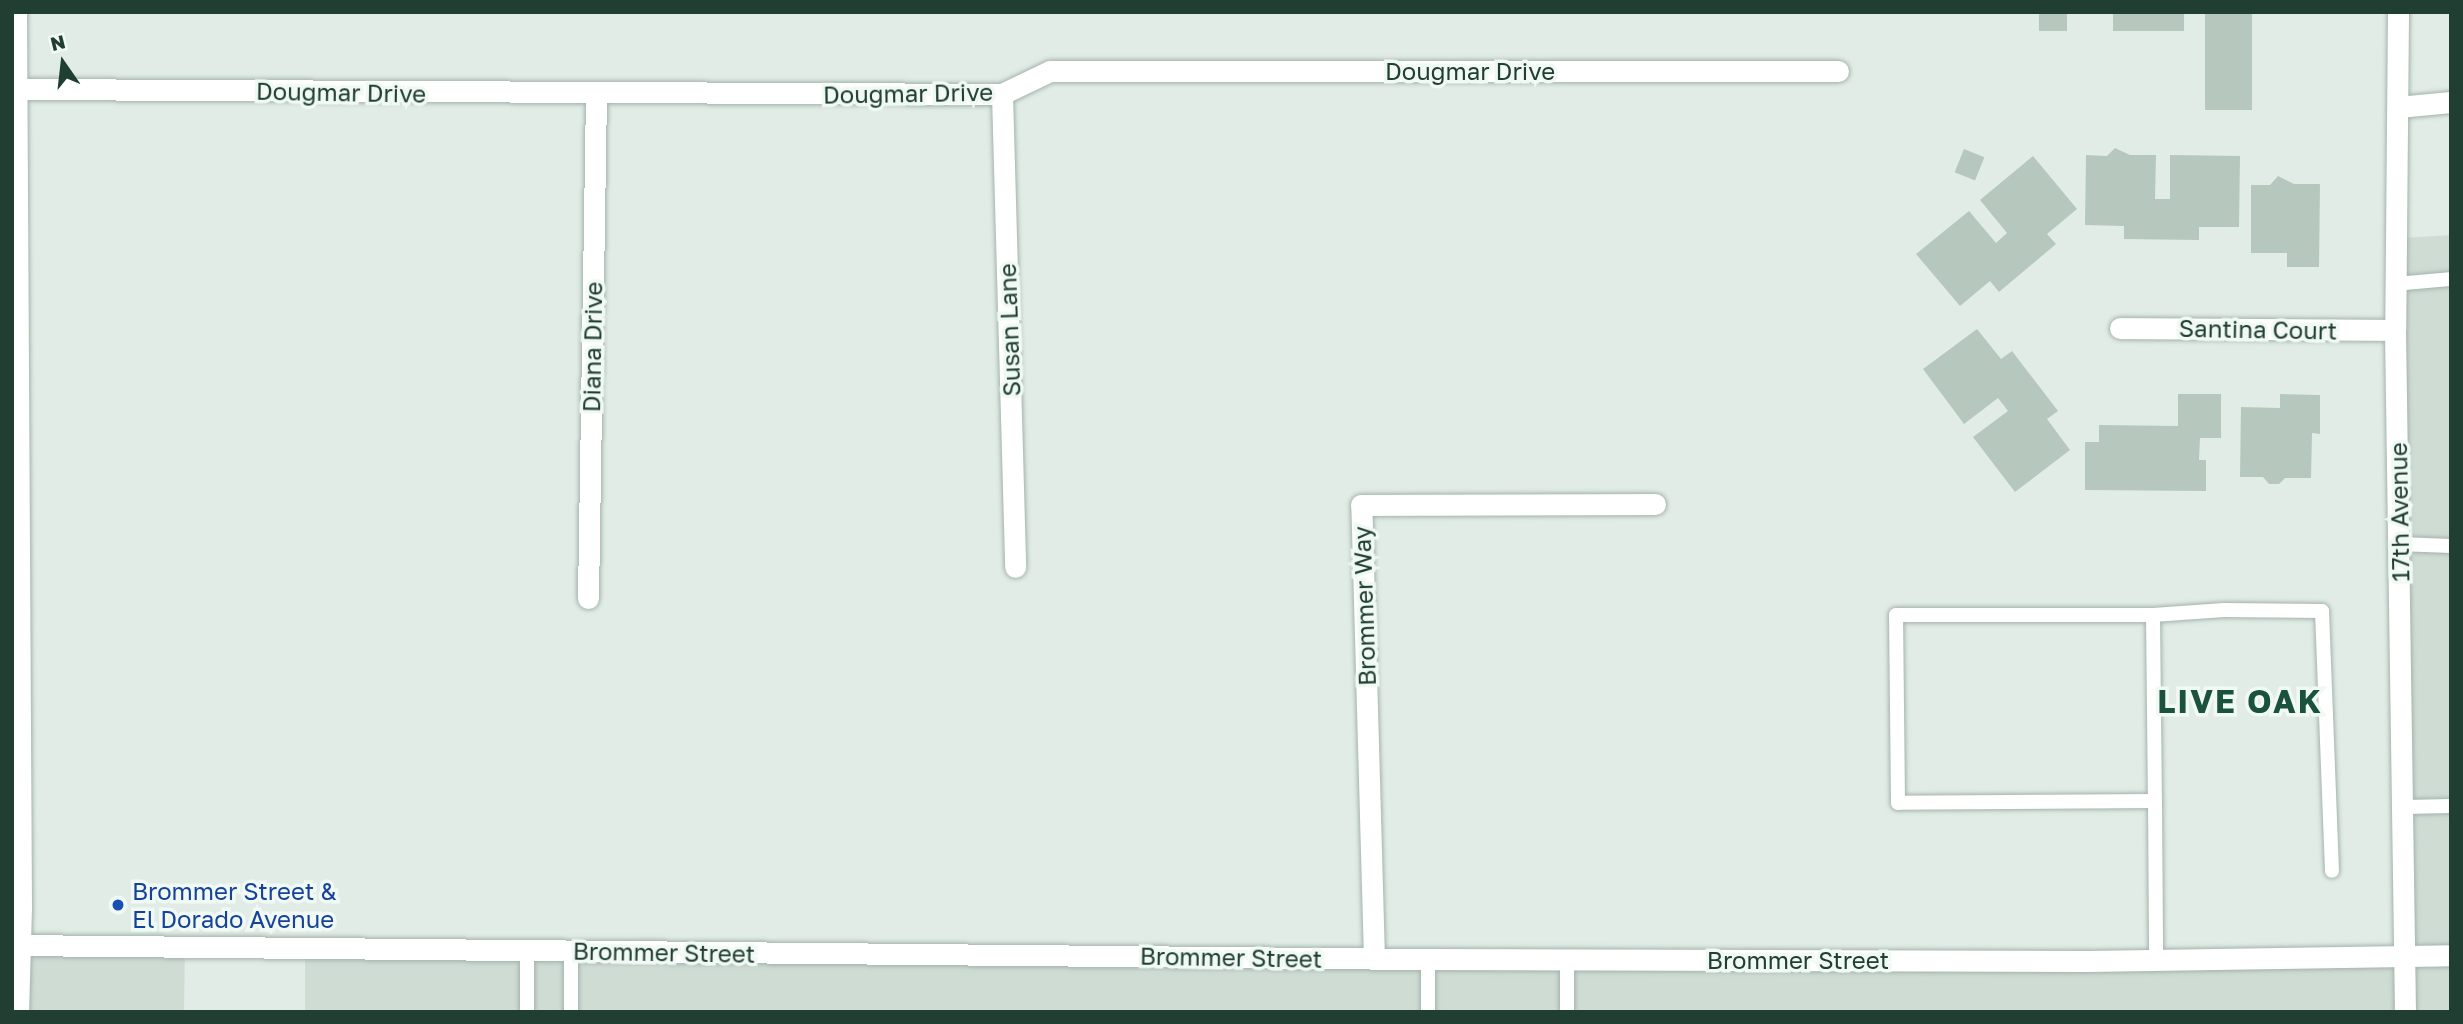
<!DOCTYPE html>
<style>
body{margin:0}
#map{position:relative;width:2463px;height:1024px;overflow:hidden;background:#e1ece6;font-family:"Golos Text",sans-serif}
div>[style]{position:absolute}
.built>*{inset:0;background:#cfdcd4;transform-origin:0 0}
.building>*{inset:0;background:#b6c7be;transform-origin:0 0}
.roads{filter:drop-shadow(0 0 2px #a3b4ac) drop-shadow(0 0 2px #a3b4ac)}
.service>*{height:14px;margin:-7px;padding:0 7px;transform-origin:7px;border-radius:7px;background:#fff}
.minor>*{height:21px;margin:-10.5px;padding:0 10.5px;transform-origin:10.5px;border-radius:10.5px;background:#fff}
.secondary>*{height:21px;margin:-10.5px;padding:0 10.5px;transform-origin:10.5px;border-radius:10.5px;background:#fff}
.dots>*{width:19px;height:19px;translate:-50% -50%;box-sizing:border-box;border:4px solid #f1f9f4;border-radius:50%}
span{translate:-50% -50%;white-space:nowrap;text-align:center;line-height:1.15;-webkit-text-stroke:7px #f1f9f4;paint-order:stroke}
.street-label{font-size:24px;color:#203e32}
.transit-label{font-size:24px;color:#164399}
.left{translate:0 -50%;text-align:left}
.district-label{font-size:32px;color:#1a523d;font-weight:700;letter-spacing:2px}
.frame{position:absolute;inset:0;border:14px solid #203e32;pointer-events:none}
.north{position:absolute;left:28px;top:28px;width:70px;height:70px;-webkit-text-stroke:5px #f1f9f4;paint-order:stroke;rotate:346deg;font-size:19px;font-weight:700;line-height:28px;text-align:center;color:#203e32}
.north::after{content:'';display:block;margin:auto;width:24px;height:32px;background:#203e32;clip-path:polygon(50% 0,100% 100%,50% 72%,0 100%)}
</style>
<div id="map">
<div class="built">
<i style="clip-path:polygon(2451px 235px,2451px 1012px,305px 1012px,305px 953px,2407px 955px,2404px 238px)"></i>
<i style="left:21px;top:951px;width:164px;height:61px;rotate:1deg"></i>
</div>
<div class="building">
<i style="left:2039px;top:12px;width:28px;height:19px"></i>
<i style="left:2113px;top:12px;width:71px;height:19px"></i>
<i style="left:2205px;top:14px;width:47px;height:96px"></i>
<i style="clip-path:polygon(2115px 148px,2130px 155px,2156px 155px,2155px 199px,2170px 199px,2170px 155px,2240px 156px,2239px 227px,2199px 227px,2199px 240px,2124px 239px,2124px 226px,2085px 225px,2086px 155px,2107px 156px)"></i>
<i style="left:1964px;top:149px;width:22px;height:25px;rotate:22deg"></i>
<i style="clip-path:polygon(2033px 156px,2077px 209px,2047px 234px,2056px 244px,1999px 292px,1990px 281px,1960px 306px,1916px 254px,1969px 211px,1996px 243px,2007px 233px,1980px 200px)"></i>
<i style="clip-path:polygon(2278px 176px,2294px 184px,2320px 184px,2319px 267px,2287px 267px,2287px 253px,2251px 253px,2251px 185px,2270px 185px)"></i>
<i style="clip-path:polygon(1977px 329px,2001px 359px,2012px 351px,2058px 411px,2047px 419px,2070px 450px,2015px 492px,1973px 437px,2008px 411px,1998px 398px,1964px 424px,1923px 369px)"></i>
<i style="clip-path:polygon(2178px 394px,2221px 394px,2221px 438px,2200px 438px,2199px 460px,2206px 460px,2206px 491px,2085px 490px,2085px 442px,2099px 442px,2099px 425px,2178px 426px)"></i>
<i style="clip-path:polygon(2280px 394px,2320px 395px,2320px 434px,2312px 433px,2311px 478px,2285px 478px,2279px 484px,2269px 484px,2263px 477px,2240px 477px,2241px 407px,2280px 408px)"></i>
</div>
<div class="roads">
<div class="service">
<i style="left:2395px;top:284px;width:56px;rotate:-5.1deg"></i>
<i style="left:2399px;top:544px;width:52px;rotate:2.2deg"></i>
<i style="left:2153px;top:615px;width:71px;rotate:-4deg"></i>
<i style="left:2224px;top:610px;width:98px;rotate:0.6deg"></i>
<i style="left:2322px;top:611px;width:260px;rotate:87.8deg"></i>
<i style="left:2155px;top:801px;width:257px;rotate:179.6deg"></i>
<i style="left:1898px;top:803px;width:188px;rotate:-90.6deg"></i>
<i style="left:1896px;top:615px;width:257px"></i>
<i style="left:2153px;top:615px;width:186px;rotate:89.4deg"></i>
<i style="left:2155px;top:801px;width:159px;rotate:89.6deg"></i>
<i style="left:2404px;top:807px;width:47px;rotate:-1.2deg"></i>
<i style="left:527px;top:950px;width:62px;rotate:90deg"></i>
<i style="left:1428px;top:959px;width:53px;rotate:90deg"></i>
<i style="left:571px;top:1012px;width:61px;rotate:-90deg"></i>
<i style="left:1567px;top:1012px;width:52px;rotate:-90deg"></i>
</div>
<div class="minor">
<i style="left:16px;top:12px;width:895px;rotate:89.68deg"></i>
<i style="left:21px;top:907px;width:105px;rotate:91.6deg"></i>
<i style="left:15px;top:89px;width:987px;rotate:0.29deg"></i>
<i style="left:1002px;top:94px;width:53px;rotate:-25.6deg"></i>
<i style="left:1050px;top:71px;width:788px"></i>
<i style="left:1002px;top:94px;width:473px;rotate:88.4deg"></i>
<i style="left:2398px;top:107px;width:53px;rotate:-5.4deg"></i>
<i style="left:2120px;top:328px;width:275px;rotate:0.4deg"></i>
<i style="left:588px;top:598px;width:503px;rotate:-89.09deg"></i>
<i style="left:1374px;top:959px;width:454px;rotate:-91.6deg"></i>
<i style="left:1361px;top:505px;width:294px;rotate:-0.2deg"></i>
</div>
<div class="secondary">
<i style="left:2398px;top:12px;width:318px;rotate:90.5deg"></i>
<i style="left:2395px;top:330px;width:682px;rotate:89.16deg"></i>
<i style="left:12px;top:945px;width:1416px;rotate:0.57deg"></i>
<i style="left:1428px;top:959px;width:659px;rotate:0.17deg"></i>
<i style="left:2087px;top:961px;width:364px;rotate:-0.9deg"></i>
</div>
</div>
<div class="dots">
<i style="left:118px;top:905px;background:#1a4fb4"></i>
</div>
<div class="street-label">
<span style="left:1470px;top:71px">Dougmar Drive</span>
<span style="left:341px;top:92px;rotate:1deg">Dougmar Drive</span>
<span style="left:908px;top:93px;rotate:-1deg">Dougmar Drive</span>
<span style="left:2258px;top:329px;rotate:1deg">Santina Court</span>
<span style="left:1009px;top:330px;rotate:-92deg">Susan Lane</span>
<span style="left:592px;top:347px;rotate:-89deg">Diana Drive</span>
<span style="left:2399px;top:512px;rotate:-91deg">17th Avenue</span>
<span style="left:1364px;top:606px;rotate:-92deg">Brommer Way</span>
<span style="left:664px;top:952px;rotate:1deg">Brommer Street</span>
<span style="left:1231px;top:957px;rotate:1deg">Brommer Street</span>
<span style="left:1798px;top:960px">Brommer Street</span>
</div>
<div class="transit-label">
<span class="left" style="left:132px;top:905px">Brommer Street &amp;<br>El Dorado Avenue</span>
</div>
<div class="district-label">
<span style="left:2240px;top:701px">LIVE OAK</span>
</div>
<div class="frame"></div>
<div class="north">N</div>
</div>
